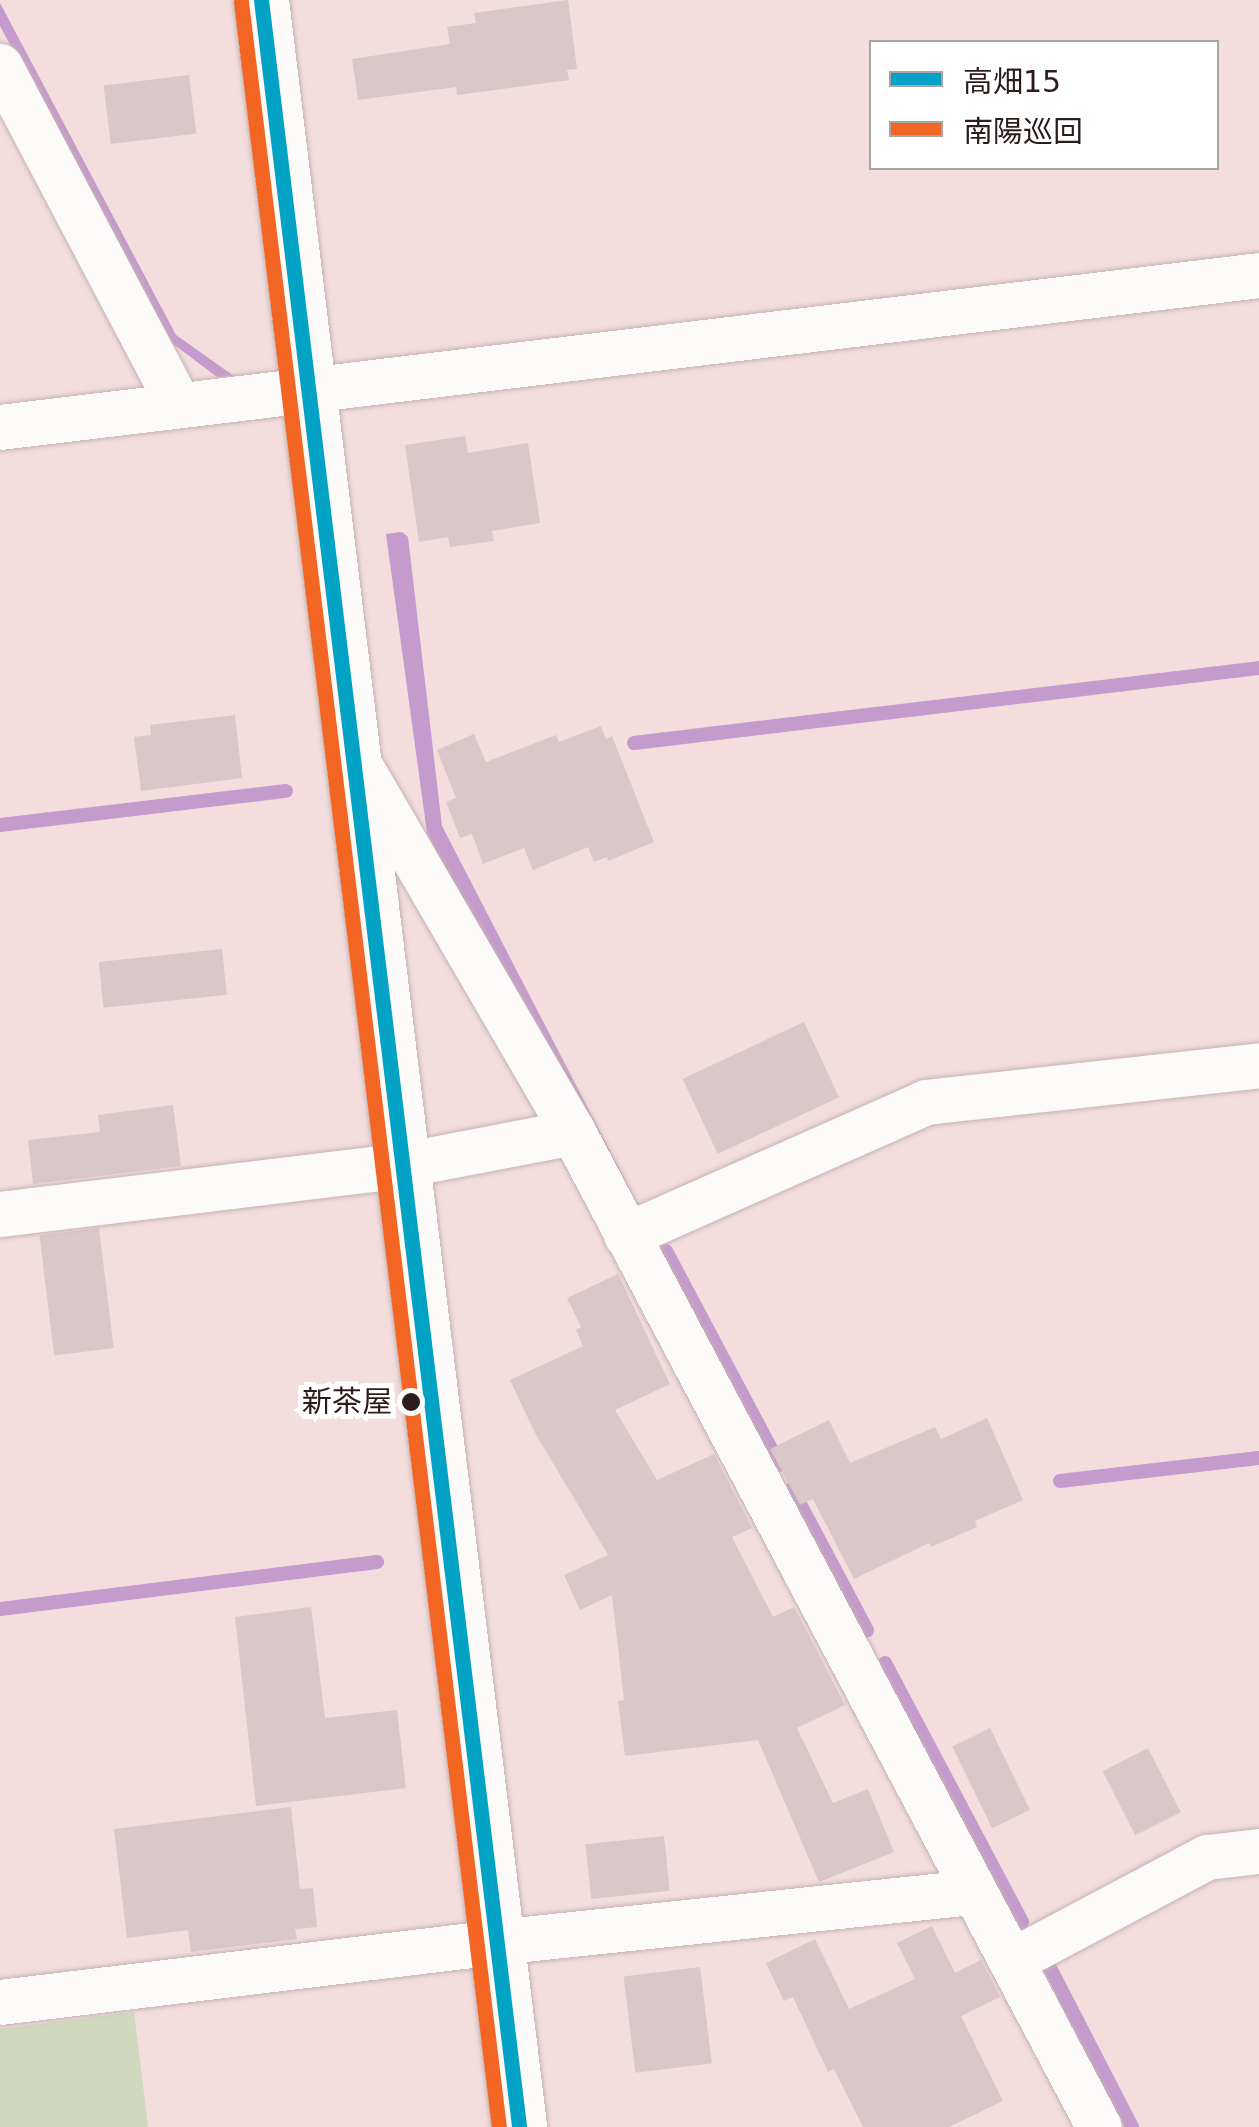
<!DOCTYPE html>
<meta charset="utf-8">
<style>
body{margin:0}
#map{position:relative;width:1259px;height:2127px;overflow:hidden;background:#f3dddd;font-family:"DejaVu Sans","Noto Sans JP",sans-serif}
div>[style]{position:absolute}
.green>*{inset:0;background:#d0d9be}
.water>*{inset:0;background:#c49bcc}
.stream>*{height:14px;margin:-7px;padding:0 7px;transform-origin:7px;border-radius:7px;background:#c49bcc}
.building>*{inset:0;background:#dac7ca;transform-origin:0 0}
.roads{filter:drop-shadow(0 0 2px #c5b2b3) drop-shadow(0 0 2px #c5b2b3)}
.minor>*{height:45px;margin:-22.5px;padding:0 22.5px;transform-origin:22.5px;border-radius:22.5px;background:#fdfafa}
.tertiary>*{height:55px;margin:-27.5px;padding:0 27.5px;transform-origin:27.5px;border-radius:27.5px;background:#fdfafa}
.bus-1>*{height:15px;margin:-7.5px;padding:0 7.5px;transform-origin:7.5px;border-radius:7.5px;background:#02a2c5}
.bus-2>*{height:15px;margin:-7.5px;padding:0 7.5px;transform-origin:7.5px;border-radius:7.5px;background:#f26522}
.dots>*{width:28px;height:28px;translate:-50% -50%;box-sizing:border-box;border:5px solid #fff;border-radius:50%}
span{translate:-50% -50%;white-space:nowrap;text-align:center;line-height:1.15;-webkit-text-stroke:10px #fff;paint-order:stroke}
.bus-label{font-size:30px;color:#2e1c1d}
.right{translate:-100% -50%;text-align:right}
.legend{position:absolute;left:869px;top:40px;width:350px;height:130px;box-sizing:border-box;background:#fff;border:2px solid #aba4a5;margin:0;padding:12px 18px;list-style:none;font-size:30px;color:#2e1c1d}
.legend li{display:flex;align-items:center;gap:20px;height:50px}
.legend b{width:50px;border:2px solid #aba4a5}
</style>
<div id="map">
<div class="green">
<i style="clip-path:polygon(134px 2012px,148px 2127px,0 2127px,0 2029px)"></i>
</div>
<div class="water">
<i style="clip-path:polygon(0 3px,176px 335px,234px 376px,217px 377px,172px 343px,0 26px)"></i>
<i style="clip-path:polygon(402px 532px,408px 537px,442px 826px,640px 1209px,629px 1212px,427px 833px,386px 534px)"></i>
</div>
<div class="stream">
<i style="left:634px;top:743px;width:629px;rotate:-6.84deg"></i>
<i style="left:0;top:825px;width:288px;rotate:-6.8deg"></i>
<i style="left:666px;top:1251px;width:242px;rotate:62deg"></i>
<i style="left:1060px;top:1481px;width:200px;rotate:-6.6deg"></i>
<i style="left:792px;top:1489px;width:160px;rotate:62deg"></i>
<i style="left:0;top:1609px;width:380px;rotate:-7.1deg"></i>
<i style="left:885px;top:1663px;width:293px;rotate:62.1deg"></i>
<i style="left:1049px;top:1966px;width:181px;rotate:62.7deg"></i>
</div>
<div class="building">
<i style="clip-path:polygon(568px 0,577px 69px,567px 70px,569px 80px,457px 95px,456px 87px,358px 100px,352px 59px,450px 44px,447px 27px,476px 23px,474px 13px)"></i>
<i style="left:189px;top:75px;width:59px;height:86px;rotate:83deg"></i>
<i style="clip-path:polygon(465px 436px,468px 453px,528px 443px,540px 523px,492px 531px,494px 541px,450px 547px,448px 537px,419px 542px,405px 445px)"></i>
<i style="clip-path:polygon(235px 715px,242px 778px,141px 791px,134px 737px,151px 735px,150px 725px)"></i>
<i style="clip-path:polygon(601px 726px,606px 739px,612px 736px,654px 842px,608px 861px,607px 857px,594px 862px,588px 847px,533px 870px,524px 848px,483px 864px,472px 834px,460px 838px,446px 802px,456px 798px,437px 750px,474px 734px,486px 762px,556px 735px,559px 742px)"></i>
<i style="left:222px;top:949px;width:46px;height:124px;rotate:84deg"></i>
<i style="left:804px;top:1022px;width:83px;height:134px;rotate:65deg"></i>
<i style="clip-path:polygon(173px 1105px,181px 1166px,33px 1184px,28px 1140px,100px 1132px,98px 1115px)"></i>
<i style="left:99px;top:1228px;width:121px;height:60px;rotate:83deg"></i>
<i style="clip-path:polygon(618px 1274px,670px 1384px,615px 1410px,657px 1480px,714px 1454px,752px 1528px,732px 1537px,773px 1617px,794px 1607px,845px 1705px,797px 1728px,833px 1803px,868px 1789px,894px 1852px,819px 1882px,758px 1740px,625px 1756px,618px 1701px,624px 1700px,612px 1595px,580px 1610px,564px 1575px,608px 1555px,535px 1433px,510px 1380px,583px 1346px,576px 1330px,581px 1327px,567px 1298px)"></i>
<i style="clip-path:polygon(987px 1418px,1023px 1500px,975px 1521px,977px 1527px,931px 1547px,929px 1543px,854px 1579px,813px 1499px,800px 1505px,770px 1449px,829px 1420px,850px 1463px,935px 1427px,941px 1439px)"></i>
<i style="clip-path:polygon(311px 1607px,325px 1718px,397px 1710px,406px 1788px,256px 1806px,235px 1617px)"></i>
<i style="left:990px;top:1728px;width:91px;height:42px;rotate:64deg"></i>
<i style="left:1148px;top:1748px;width:72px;height:51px;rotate:63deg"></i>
<i style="clip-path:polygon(291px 1807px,300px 1889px,313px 1888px,317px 1927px,295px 1929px,297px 1939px,191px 1952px,188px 1930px,127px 1938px,114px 1829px)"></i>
<i style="left:664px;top:1836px;width:55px;height:79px;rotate:84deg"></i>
<i style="clip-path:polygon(932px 1926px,955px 1973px,981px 1960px,1000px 1997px,961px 2016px,1003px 2101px,949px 2127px,863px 2127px,834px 2069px,828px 2072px,793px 1997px,784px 2001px,766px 1963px,815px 1939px,849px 2009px,915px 1979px,897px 1943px)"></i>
<i style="left:700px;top:1967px;width:97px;height:77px;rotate:83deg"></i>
</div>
<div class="roads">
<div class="minor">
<i style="left:0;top:66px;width:383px;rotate:62.2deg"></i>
<i style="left:0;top:427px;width:1268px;rotate:-6.88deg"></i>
<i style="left:356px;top:759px;width:432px;rotate:59.8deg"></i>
<i style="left:573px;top:1132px;width:1125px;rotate:62.14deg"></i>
<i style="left:0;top:1214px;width:405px;rotate:-6.9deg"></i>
<i style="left:402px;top:1165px;width:174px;rotate:-10.9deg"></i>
<i style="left:626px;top:1235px;width:328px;rotate:-23.9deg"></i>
<i style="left:926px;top:1102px;width:335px;rotate:-6.3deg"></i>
<i style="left:1011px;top:1961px;width:222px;rotate:-28deg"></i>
<i style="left:1207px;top:1857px;width:52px;rotate:-6.6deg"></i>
<i style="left:0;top:2002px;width:500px;rotate:-6.9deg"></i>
<i style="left:496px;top:1942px;width:481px;rotate:-6deg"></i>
</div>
<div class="tertiary">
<i style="left:261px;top:0;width:2143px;rotate:83.08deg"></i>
</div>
</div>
<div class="bus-1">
<i style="left:261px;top:0;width:2143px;rotate:83.08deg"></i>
</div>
<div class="bus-2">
<i style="left:241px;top:2px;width:2141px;rotate:83.08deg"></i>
</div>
<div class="dots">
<i style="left:411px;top:1402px;background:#2e1c1d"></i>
</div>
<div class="bus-label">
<span class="right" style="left:392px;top:1402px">新茶屋</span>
</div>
<ul class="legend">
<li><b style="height:12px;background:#02a2c5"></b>高畑15</li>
<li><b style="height:12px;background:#f26522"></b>南陽巡回</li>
</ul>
</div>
